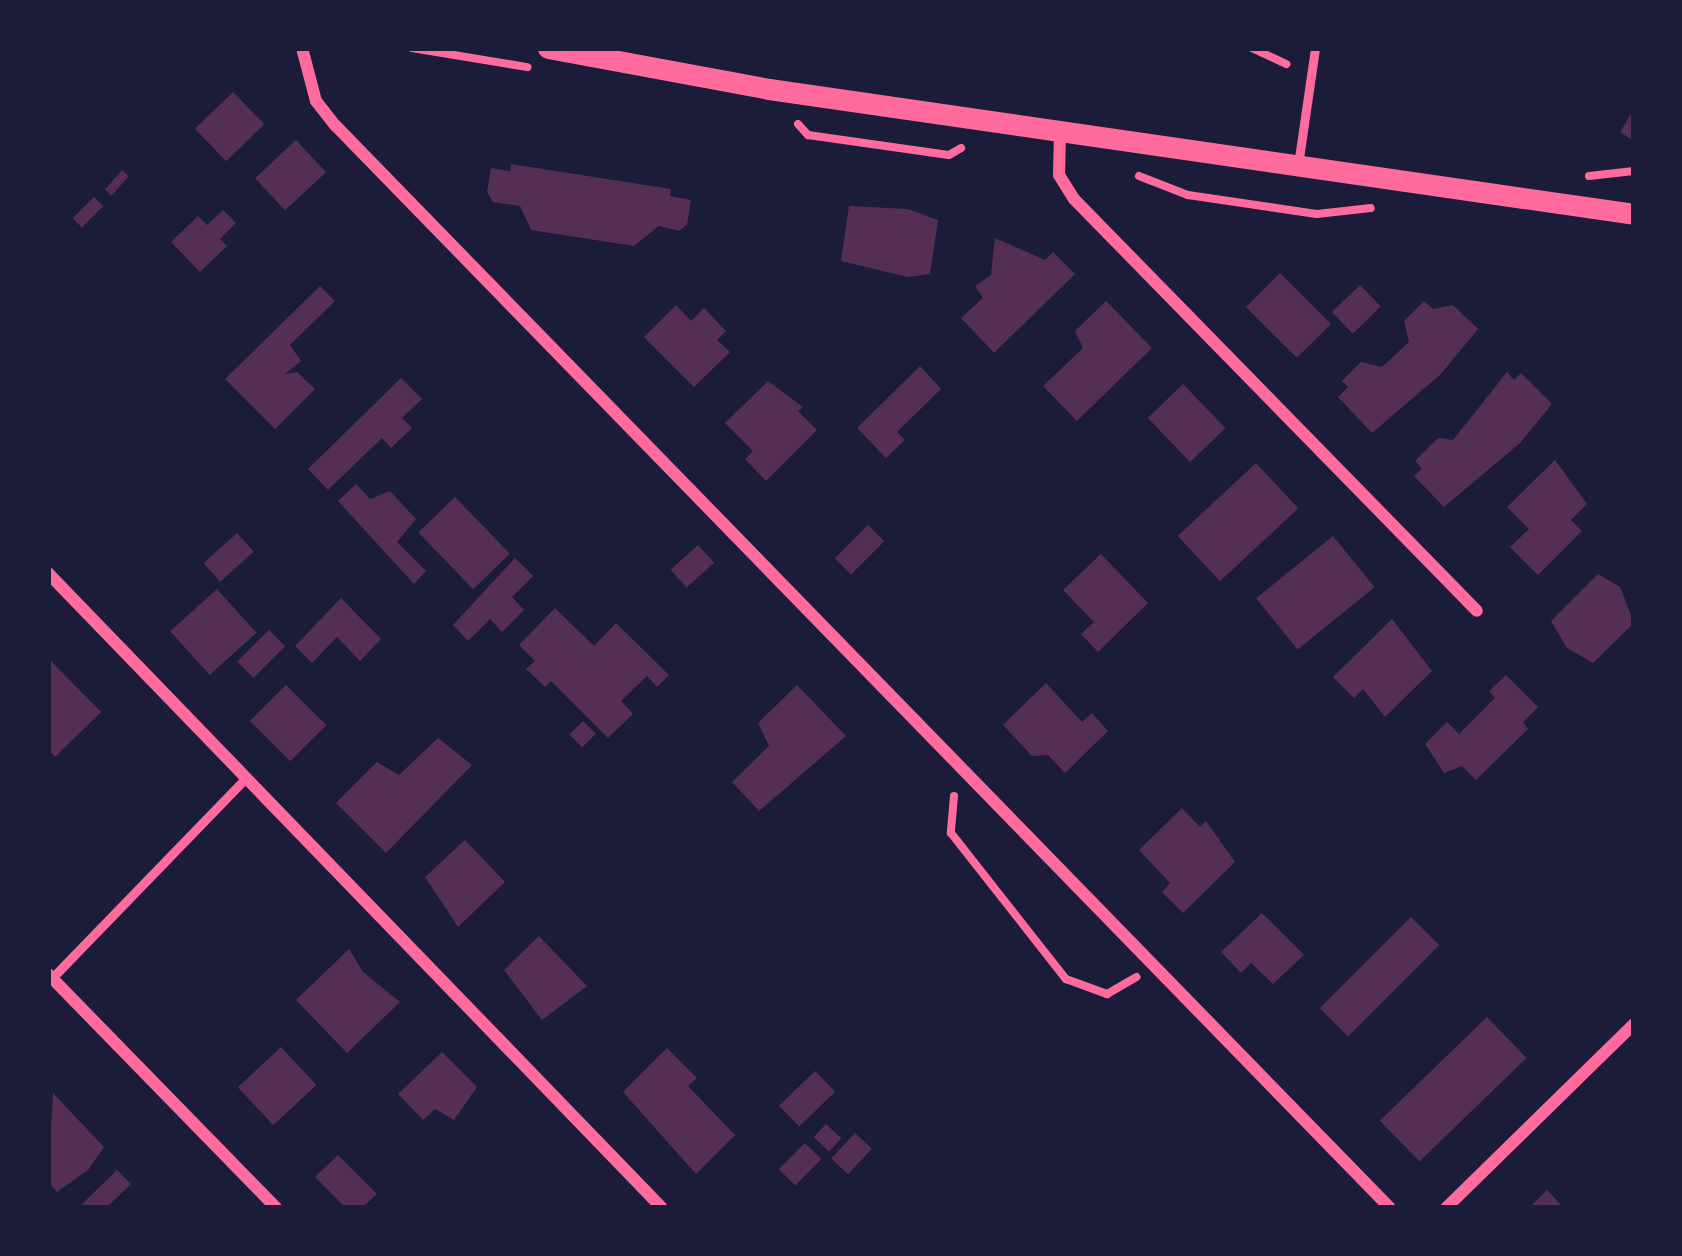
<!DOCTYPE html>
<style>
body{margin:0}
#map{position:relative;width:1682px;height:1256px;overflow:hidden;background:#1b1b3a;font-family:Commissioner,sans-serif}
div>[style]{position:absolute}
.building>*{inset:0;background:#542f53;transform-origin:0 0}
.path>*{height:8px;margin:-4px;padding:0 4px;transform-origin:4px;border-radius:4px;background:#ff6b9d}
.service>*{height:9px;margin:-4.5px;padding:0 4.5px;transform-origin:4.5px;border-radius:4.5px;background:#ff6b9d}
.minor>*{height:12px;margin:-6px;padding:0 6px;transform-origin:6px;border-radius:6px;background:#ff6b9d}
.tertiary>*{height:21px;margin:-10.5px;padding:0 10.5px;transform-origin:10.5px;border-radius:10.5px;background:#ff6b9d}
span{translate:-50% -50%;white-space:nowrap;text-align:center;line-height:1.15;-webkit-text-stroke:12px #1b1b3a;paint-order:stroke}
.frame{position:absolute;inset:0;border:51px solid #1b1b3a;pointer-events:none}
</style>
<div id="map">
<div class="building">
<i style="left:233px;top:92px;width:45px;height:53px;rotate:46deg"></i>
<i style="clip-path:polygon(1634px 109px,1634px 141px,1620px 132px)"></i>
<i style="left:296px;top:140px;width:44px;height:56px;rotate:47deg"></i>
<i style="clip-path:polygon(511px 164px,671px 189px,670px 196px,691px 200px,687px 225px,679px 231px,659px 226px,634px 246px,531px 230px,520px 206px,493px 202px,487px 192px,491px 168px,510px 171px)"></i>
<i style="left:122px;top:170px;width:9px;height:26px;rotate:41deg"></i>
<i style="left:94px;top:197px;width:13px;height:30px;rotate:45deg"></i>
<i style="clip-path:polygon(849px 206px,908px 209px,938px 220px,930px 274px,908px 277px,841px 261px)"></i>
<i style="clip-path:polygon(223px 210px,236px 223px,220px 239px,227px 246px,200px 272px,171px 242px,198px 216px,207px 225px)"></i>
<i style="clip-path:polygon(995px 238px,1045px 260px,1053px 252px,1075px 274px,994px 353px,961px 318px,983px 298px,975px 286px,991px 275px)"></i>
<i style="left:1280px;top:273px;width:72px;height:48px;rotate:45deg"></i>
<i style="left:1360px;top:285px;width:30px;height:39px;rotate:46deg"></i>
<i style="clip-path:polygon(320px 286px,335px 301px,290px 345px,301px 361px,285px 374px,297px 372px,315px 389px,275px 429px,225px 379px)"></i>
<i style="clip-path:polygon(1106px 301px,1152px 348px,1077px 421px,1043px 386px,1083px 348px,1075px 331px)"></i>
<i style="clip-path:polygon(1424px 301px,1433px 309px,1453px 305px,1478px 329px,1441px 374px,1372px 433px,1338px 397px,1348px 387px,1342px 381px,1361px 362px,1382px 367px,1409px 342px,1404px 321px)"></i>
<i style="clip-path:polygon(676px 305px,691px 321px,704px 308px,726px 331px,717px 340px,730px 352px,694px 387px,644px 337px)"></i>
<i style="clip-path:polygon(920px 366px,941px 389px,897px 432px,905px 440px,886px 458px,857px 428px)"></i>
<i style="clip-path:polygon(1507px 372px,1514px 380px,1521px 373px,1552px 404px,1520px 443px,1444px 507px,1414px 476px,1422px 469px,1415px 461px,1438px 438px,1453px 440px)"></i>
<i style="clip-path:polygon(401px 378px,422px 399px,402px 418px,412px 428px,391px 448px,382px 438px,328px 490px,308px 469px)"></i>
<i style="clip-path:polygon(768px 381px,803px 407px,798px 411px,817px 430px,766px 481px,745px 459px,753px 451px,725px 423px)"></i>
<i style="left:1183px;top:384px;width:61px;height:49px;rotate:46deg"></i>
<i style="clip-path:polygon(1555px 460px,1587px 504px,1571px 520px,1582px 531px,1538px 575px,1510px 547px,1529px 529px,1507px 507px)"></i>
<i style="left:1256px;top:463px;width:62px;height:107px;rotate:47deg"></i>
<i style="clip-path:polygon(356px 484px,370px 499px,390px 491px,416px 519px,397px 542px,426px 571px,414px 584px,338px 501px)"></i>
<i style="left:455px;top:497px;width:79px;height:51px;rotate:46deg"></i>
<i style="left:868px;top:525px;width:23px;height:47px;rotate:45deg"></i>
<i style="left:237px;top:533px;width:25px;height:45px;rotate:48deg"></i>
<i style="left:1333px;top:536px;width:66px;height:99px;rotate:51deg"></i>
<i style="left:698px;top:545px;width:24px;height:37px;rotate:48deg"></i>
<i style="clip-path:polygon(1101px 554px,1148px 603px,1098px 652px,1081px 634px,1094px 622px,1063px 590px)"></i>
<i style="clip-path:polygon(515px 558px,533px 576px,512px 597px,524px 610px,502px 632px,490px 619px,468px 641px,453px 625px)"></i>
<i style="clip-path:polygon(1598px 574px,1620px 587px,1634px 623px,1593px 663px,1567px 648px,1551px 621px)"></i>
<i style="left:217px;top:589px;width:59px;height:63px;rotate:48deg"></i>
<i style="clip-path:polygon(341px 598px,381px 639px,360px 661px,337px 637px,312px 663px,295px 646px)"></i>
<i style="clip-path:polygon(555px 608px,594px 646px,616px 623px,669px 675px,657px 687px,647px 676px,621px 701px,633px 714px,608px 738px,551px 681px,545px 687px,526px 669px,535px 661px,519px 645px)"></i>
<i style="clip-path:polygon(1392px 619px,1432px 671px,1385px 717px,1363px 689px,1354px 698px,1333px 677px)"></i>
<i style="left:269px;top:630px;width:23px;height:45px;rotate:45deg"></i>
<i style="clip-path:polygon(48px 658px,101px 712px,55px 757px,48px 749px)"></i>
<i style="clip-path:polygon(1506px 675px,1538px 707px,1523px 722px,1528px 729px,1476px 780px,1462px 766px,1444px 773px,1425px 744px,1447px 722px,1459px 734px,1495px 698px,1489px 691px)"></i>
<i style="clip-path:polygon(1046px 683px,1082px 722px,1092px 713px,1108px 731px,1065px 773px,1048px 755px,1032px 756px,1003px 725px)"></i>
<i style="left:286px;top:685px;width:57px;height:51px;rotate:45deg"></i>
<i style="clip-path:polygon(797px 685px,846px 736px,759px 811px,732px 782px,769px 746px,758px 723px)"></i>
<i style="left:583px;top:721px;width:18px;height:19px;rotate:45deg"></i>
<i style="clip-path:polygon(438px 738px,472px 765px,386px 853px,336px 803px,377px 762px,399px 775px)"></i>
<i style="clip-path:polygon(1182px 808px,1200px 827px,1206px 821px,1235px 862px,1183px 913px,1162px 892px,1170px 883px,1139px 850px)"></i>
<i style="clip-path:polygon(465px 840px,505px 882px,458px 927px,425px 877px)"></i>
<i style="clip-path:polygon(1262px 913px,1304px 955px,1273px 984px,1251px 963px,1241px 973px,1221px 952px)"></i>
<i style="left:1411px;top:917px;width:40px;height:129px;rotate:45deg"></i>
<i style="clip-path:polygon(539px 936px,587px 986px,542px 1020px,504px 970px)"></i>
<i style="clip-path:polygon(349px 949px,363px 972px,400px 1002px,347px 1053px,296px 1000px)"></i>
<i style="left:1487px;top:1017px;width:57px;height:149px;rotate:46deg"></i>
<i style="left:281px;top:1047px;width:52px;height:59px;rotate:47deg"></i>
<i style="clip-path:polygon(667px 1048px,697px 1078px,688px 1086px,735px 1135px,696px 1174px,623px 1092px)"></i>
<i style="clip-path:polygon(442px 1052px,477px 1087px,454px 1120px,435px 1109px,423px 1120px,398px 1094px)"></i>
<i style="left:815px;top:1071px;width:29px;height:50px;rotate:46deg"></i>
<i style="clip-path:polygon(53px 1093px,104px 1147px,88px 1170px,57px 1192px,48px 1182px)"></i>
<i style="left:826px;top:1124px;width:21px;height:18px;rotate:43deg"></i>
<i style="left:855px;top:1133px;width:23px;height:35px;rotate:43deg"></i>
<i style="left:805px;top:1143px;width:23px;height:37px;rotate:45deg"></i>
<i style="clip-path:polygon(338px 1155px,377px 1194px,362px 1208px,346px 1208px,315px 1177px)"></i>
<i style="clip-path:polygon(117px 1170px,131px 1184px,106px 1208px,78px 1208px)"></i>
<i style="clip-path:polygon(1547px 1190px,1564px 1208px,1529px 1208px)"></i>
</div>
<div class="path">
<i style="left:412px;top:48px;width:117px;rotate:9.4deg"></i>
<i style="left:1252px;top:48px;width:38px;rotate:25deg"></i>
<i style="left:798px;top:124px;width:15px;rotate:48deg"></i>
<i style="left:808px;top:135px;width:142px;rotate:8.1deg"></i>
<i style="left:949px;top:155px;width:14px;rotate:-30deg"></i>
<i style="left:1139px;top:176px;width:53px;rotate:21.2deg"></i>
<i style="left:1188px;top:195px;width:130px;rotate:8.4deg"></i>
<i style="left:1317px;top:214px;width:54px;rotate:-6.3deg"></i>
<i style="left:1589px;top:176px;width:45px;rotate:-6.3deg"></i>
<i style="left:954px;top:796px;width:37px;rotate:95deg"></i>
<i style="left:951px;top:833px;width:186px;rotate:51.8deg"></i>
<i style="left:1066px;top:979px;width:44px;rotate:20.1deg"></i>
<i style="left:1107px;top:994px;width:34px;rotate:-30deg"></i>
</div>
<div class="service">
<i style="left:1298px;top:165px;width:118px;rotate:-81.7deg"></i>
<i style="left:52px;top:978px;width:279px;rotate:-45.9deg"></i>
</div>
<div class="minor">
<i style="left:302px;top:48px;width:55px;rotate:75.2deg"></i>
<i style="left:316px;top:101px;width:31px;rotate:52deg"></i>
<i style="left:335px;top:125px;width:1512px;rotate:45.75deg"></i>
<i style="left:1060px;top:132px;width:43px;rotate:91.3deg"></i>
<i style="left:1059px;top:175px;width:28px;rotate:58deg"></i>
<i style="left:1074px;top:199px;width:576px;rotate:45.63deg"></i>
<i style="left:48px;top:573px;width:883px;rotate:45.96deg"></i>
<i style="left:48px;top:974px;width:327px;rotate:45.7deg"></i>
<i style="left:1446px;top:1208px;width:263px;rotate:-44.4deg"></i>
</div>
<div class="tertiary">
<i style="left:548px;top:48px;width:225px;rotate:10.5deg"></i>
<i style="left:769px;top:89px;width:874px;rotate:8.22deg"></i>
</div>
<div class="frame"></div>
</div>
